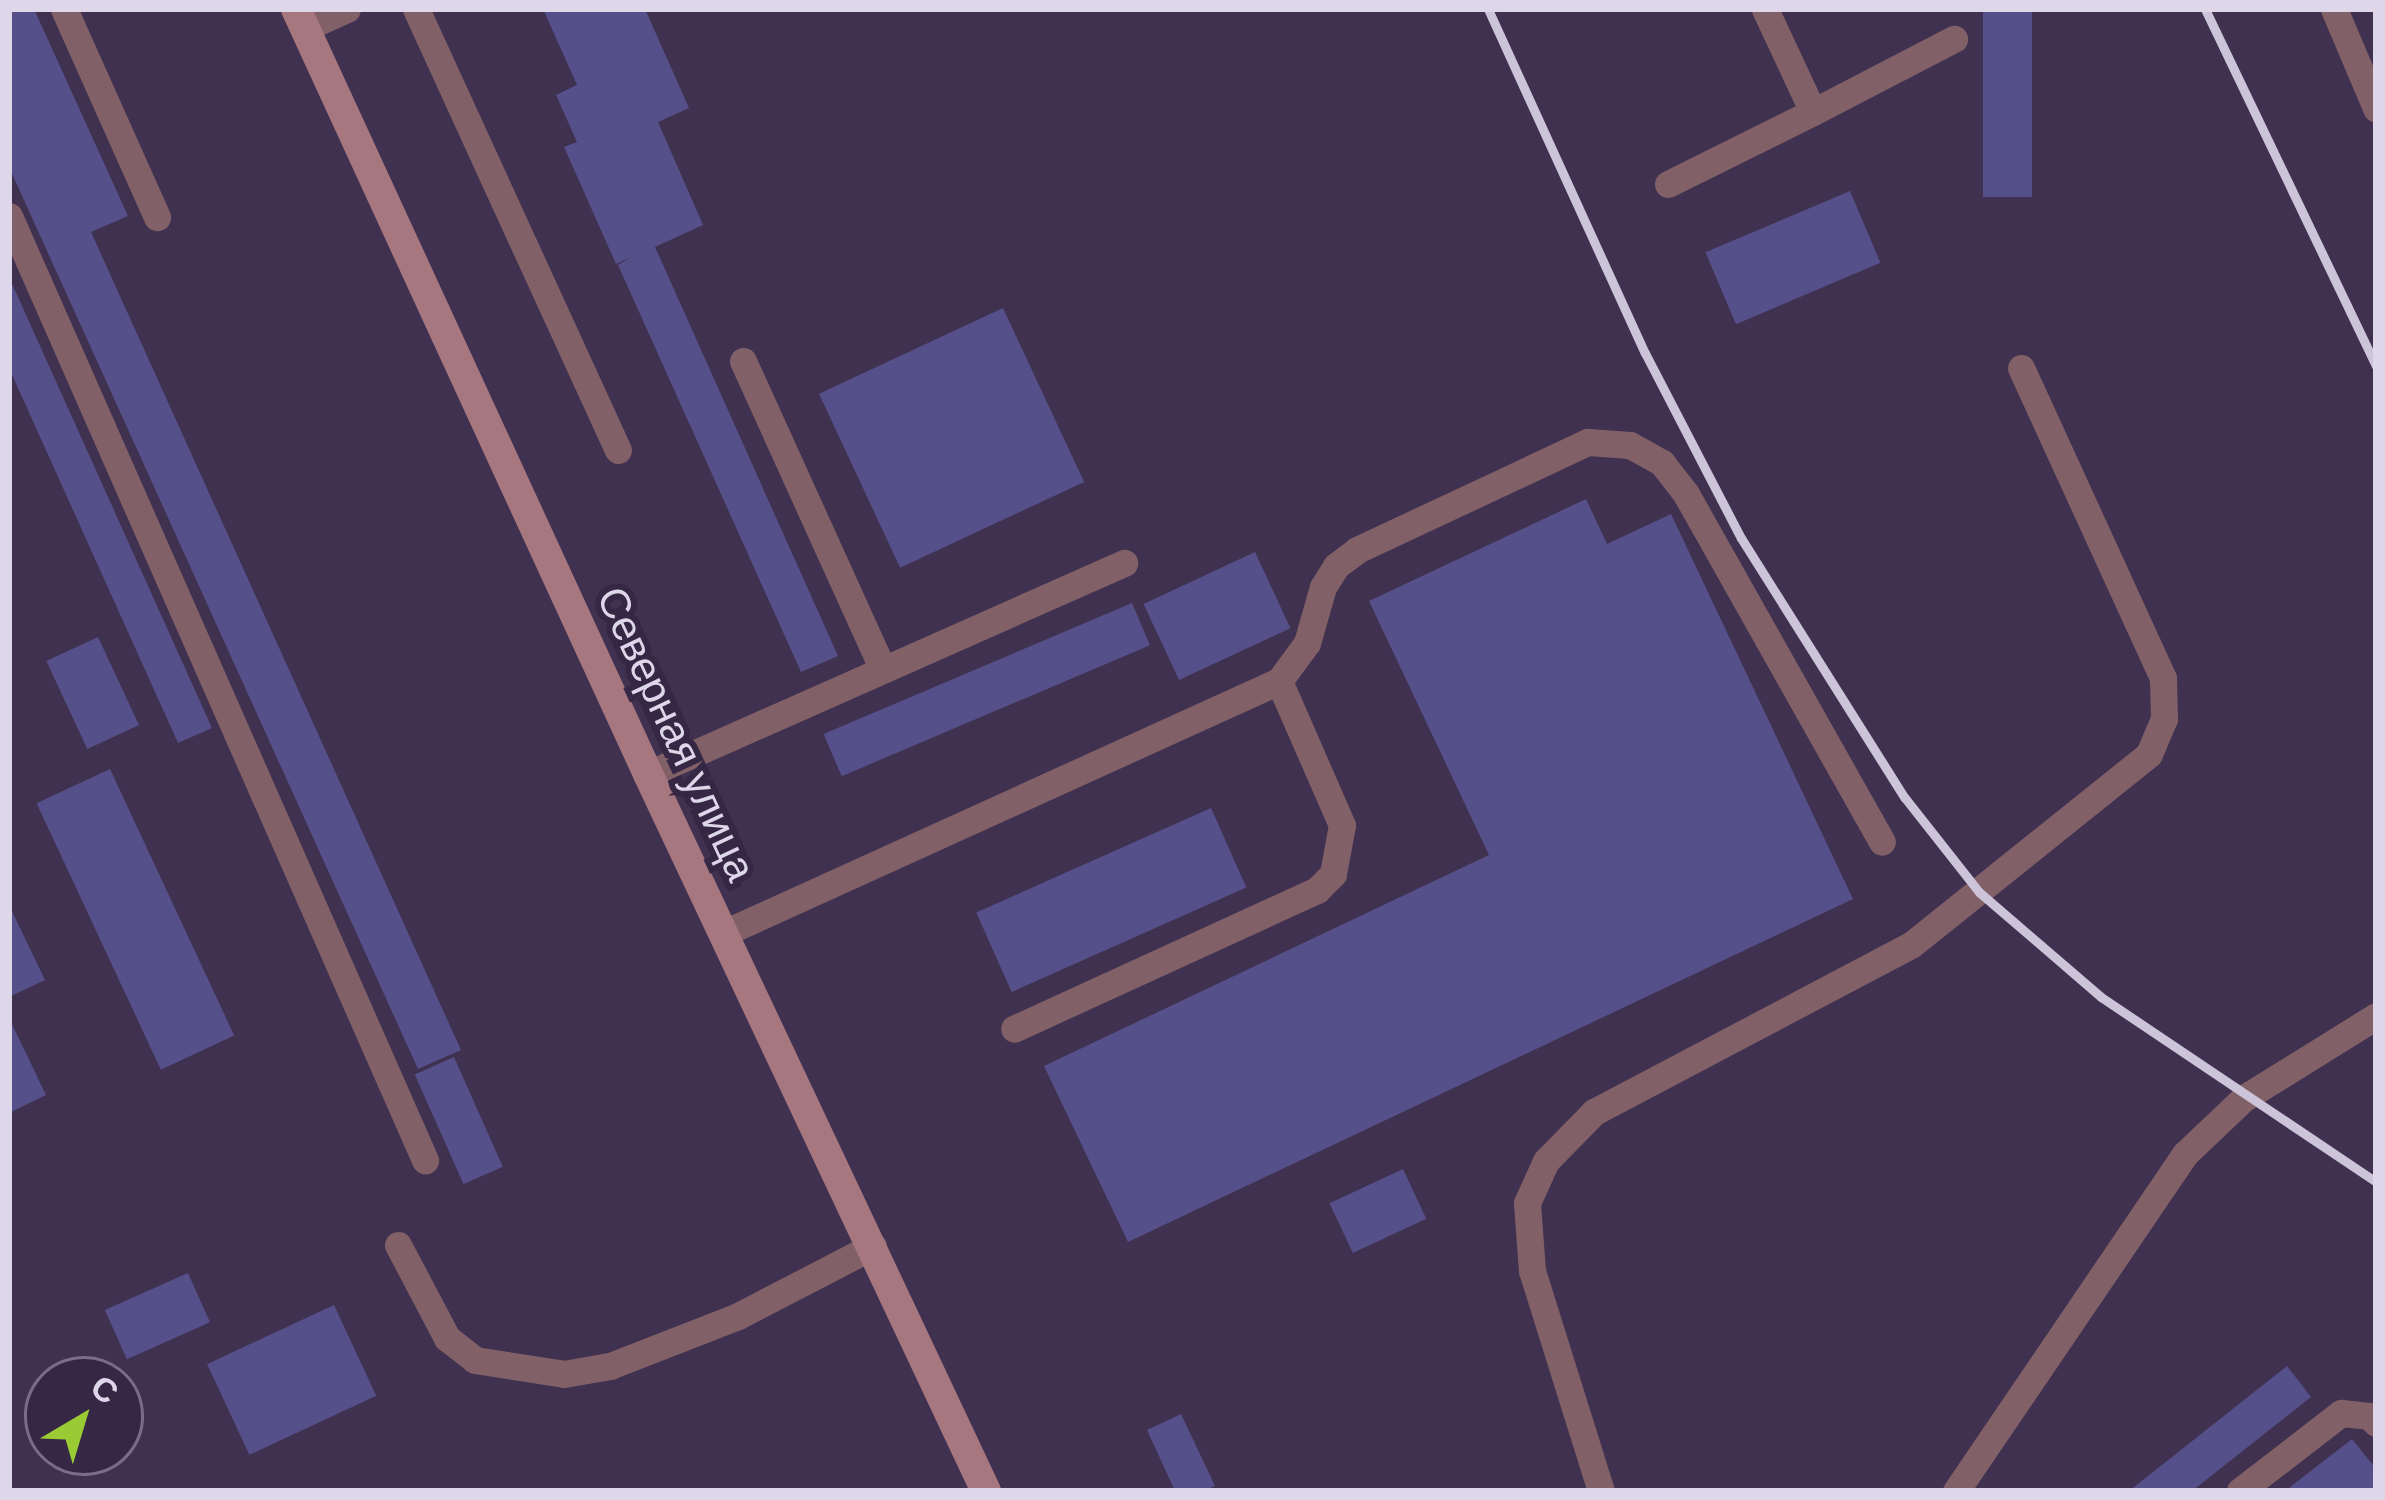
<!DOCTYPE html>
<meta charset="utf-8">
<style>
body{margin:0}
#map{position:relative;width:2385px;height:1500px;overflow:hidden;background:#413150;font-family:Helvetica,sans-serif}
div>[style]{position:absolute}
.building>*{inset:0;background:#555089;transform-origin:0 0}
.service>*{height:27px;margin:-13.5px;padding:0 13.5px;transform-origin:13.5px;border-radius:13.5px;background:#816167}
.secondary>*{height:30px;margin:-15px;padding:0 15px;transform-origin:15px;border-radius:15px;background:#a77780}
.rail>*{height:9px;margin:-4.5px;padding:0 4.5px;transform-origin:4.5px;border-radius:4.5px;background:#ccc4d8}
span{translate:-50% -50%;white-space:nowrap;text-align:center;line-height:1.15;-webkit-text-stroke:12px #362745;paint-order:stroke}
.street-label{font-size:42px;color:#ded6e9}
.frame{position:absolute;inset:0;border:12px solid #ded6e9;pointer-events:none}
.north{position:absolute;left:24px;top:1356px;width:120px;height:120px;box-sizing:border-box;background:#362745;border:3px solid #796d87;border-radius:50%;rotate:38deg;font-size:33px;font-weight:700;line-height:48px;text-align:center;color:#ded6e9}
.north::after{content:'';display:block;margin:auto;width:42px;height:54px;background:#9acb35;clip-path:polygon(50% 0,100% 100%,50% 72%,0 100%)}
</style>
<div id="map">
<div class="building">
<i style="clip-path:polygon(9px 9px,34px 9px,128px 216px,91px 232px,461px 1050px,418px 1069px,9px 167px)"></i>
<i style="clip-path:polygon(543px 9px,645px 9px,689px 108px,658px 122px,703px 225px,655px 247px,838px 656px,801px 672px,618px 265px,631px 257px,616px 264px,564px 147px,577px 142px,556px 95px,577px 85px)"></i>
<i style="left:1983px;top:9px;width:49px;height:188px"></i>
<i style="left:1850px;top:191px;width:78px;height:157px;rotate:67deg"></i>
<i style="clip-path:polygon(9px 277px,212px 728px,178px 743px,9px 368px)"></i>
<i style="left:1003px;top:308px;width:192px;height:203px;rotate:65deg"></i>
<i style="clip-path:polygon(1586px 499px,1607px 544px,1671px 514px,1853px 899px,1128px 1242px,1044px 1066px,1489px 855px,1369px 601px)"></i>
<i style="left:1255px;top:552px;width:84px;height:123px;rotate:65deg"></i>
<i style="left:1132px;top:603px;width:46px;height:335px;rotate:67deg"></i>
<i style="left:98px;top:637px;width:97px;height:57px;rotate:65deg"></i>
<i style="left:110px;top:769px;width:294px;height:81px;rotate:65deg"></i>
<i style="left:1211px;top:808px;width:87px;height:257px;rotate:66deg"></i>
<i style="clip-path:polygon(9px 905px,45px 980px,9px 997px)"></i>
<i style="clip-path:polygon(9px 1018px,46px 1095px,9px 1113px)"></i>
<i style="left:454px;top:1057px;width:120px;height:43px;rotate:66deg"></i>
<i style="left:1403px;top:1169px;width:55px;height:81px;rotate:65deg"></i>
<i style="left:188px;top:1273px;width:54px;height:91px;rotate:66deg"></i>
<i style="left:334px;top:1305px;width:100px;height:140px;rotate:65deg"></i>
<i style="clip-path:polygon(2287px 1366px,2311px 1397px,2192px 1491px,2129px 1491px)"></i>
<i style="clip-path:polygon(1181px 1414px,1215px 1486px,1203px 1491px,1175px 1491px,1147px 1430px)"></i>
<i style="clip-path:polygon(2352px 1439px,2376px 1469px,2376px 1491px,2293px 1491px,2290px 1487px)"></i>
</div>
<div class="service">
<i style="left:64px;top:9px;width:228px;rotate:65.9deg"></i>
<i style="left:416px;top:9px;width:485px;rotate:65.4deg"></i>
<i style="left:2334px;top:9px;width:108px;rotate:67deg"></i>
<i style="left:305px;top:28px;width:46px;rotate:-24.3deg"></i>
<i style="left:1813px;top:112px;width:159px;rotate:-27.4deg"></i>
<i style="left:1668px;top:184px;width:162px;rotate:-26.4deg"></i>
<i style="left:1813px;top:112px;width:114px;rotate:-115deg"></i>
<i style="left:9px;top:216px;width:1032px;rotate:66.22deg"></i>
<i style="left:743px;top:361px;width:338px;rotate:65.6deg"></i>
<i style="left:1279px;top:681px;width:47px;rotate:-53.6deg"></i>
<i style="left:1307px;top:643px;width:58px;rotate:-74.1deg"></i>
<i style="left:1323px;top:587px;width:25px;rotate:-58deg"></i>
<i style="left:1336px;top:566px;width:26px;rotate:-37deg"></i>
<i style="left:1357px;top:550px;width:255px;rotate:-25.1deg"></i>
<i style="left:1588px;top:442px;width:42px;rotate:4.1deg"></i>
<i style="left:1630px;top:445px;width:37px;rotate:29deg"></i>
<i style="left:1662px;top:463px;width:39px;rotate:52deg"></i>
<i style="left:1686px;top:494px;width:399px;rotate:60.6deg"></i>
<i style="left:648px;top:774px;width:521px;rotate:-23.91deg"></i>
<i style="left:724px;top:933px;width:610px;rotate:-24.42deg"></i>
<i style="left:1279px;top:681px;width:157px;rotate:66.4deg"></i>
<i style="left:1342px;top:825px;width:50px;rotate:100.4deg"></i>
<i style="left:1333px;top:874px;width:23px;rotate:135deg"></i>
<i style="left:1317px;top:890px;width:333px;rotate:155.4deg"></i>
<i style="left:398px;top:1245px;width:105px;rotate:62.2deg"></i>
<i style="left:447px;top:1338px;width:36px;rotate:38deg"></i>
<i style="left:475px;top:1360px;width:90px;rotate:8.9deg"></i>
<i style="left:564px;top:1374px;width:47px;rotate:-9.9deg"></i>
<i style="left:610px;top:1366px;width:137px;rotate:-21.3deg"></i>
<i style="left:738px;top:1316px;width:152px;rotate:-27.4deg"></i>
<i style="left:1601px;top:1491px;width:231px;rotate:-107.4deg"></i>
<i style="left:1532px;top:1271px;width:68px;rotate:-94.2deg"></i>
<i style="left:1527px;top:1203px;width:46px;rotate:-65.7deg"></i>
<i style="left:1546px;top:1161px;width:69px;rotate:-45.6deg"></i>
<i style="left:1594px;top:1112px;width:358px;rotate:-27.8deg"></i>
<i style="left:1911px;top:945px;width:305px;rotate:-38.7deg"></i>
<i style="left:2149px;top:754px;width:38px;rotate:-67deg"></i>
<i style="left:2164px;top:719px;width:41px;rotate:-91.4deg"></i>
<i style="left:2163px;top:678px;width:341px;rotate:-114.6deg"></i>
<i style="left:1956px;top:1491px;width:407px;rotate:-55.8deg"></i>
<i style="left:2185px;top:1154px;width:81px;rotate:-43.5deg"></i>
<i style="left:2244px;top:1098px;width:155px;rotate:-31.8deg"></i>
<i style="left:2240px;top:1491px;width:128px;rotate:-37.7deg"></i>
<i style="left:2341px;top:1413px;width:28px;rotate:6deg"></i>
<i style="left:2369px;top:1416px;width:10px;rotate:45deg"></i>
</div>
<div class="secondary">
<i style="left:296px;top:9px;width:842px;rotate:65.29deg"></i>
<i style="left:648px;top:774px;width:793px;rotate:64.76deg"></i>
</div>
<div class="rail">
<i style="left:1488px;top:9px;width:378px;rotate:65.5deg"></i>
<i style="left:1645px;top:353px;width:208px;rotate:62.6deg"></i>
<i style="left:1741px;top:538px;width:307px;rotate:57.8deg"></i>
<i style="left:1905px;top:798px;width:120px;rotate:51.8deg"></i>
<i style="left:1979px;top:892px;width:161px;rotate:40.7deg"></i>
<i style="left:2101px;top:997px;width:331px;rotate:33.9deg"></i>
<i style="left:2205px;top:9px;width:396px;rotate:64.4deg"></i>
</div>
<div class="street-label">
<span style="left:676px;top:734px;rotate:65deg">Северная улица</span>
</div>
<div class="frame"></div>
<div class="north">С</div>
</div>
